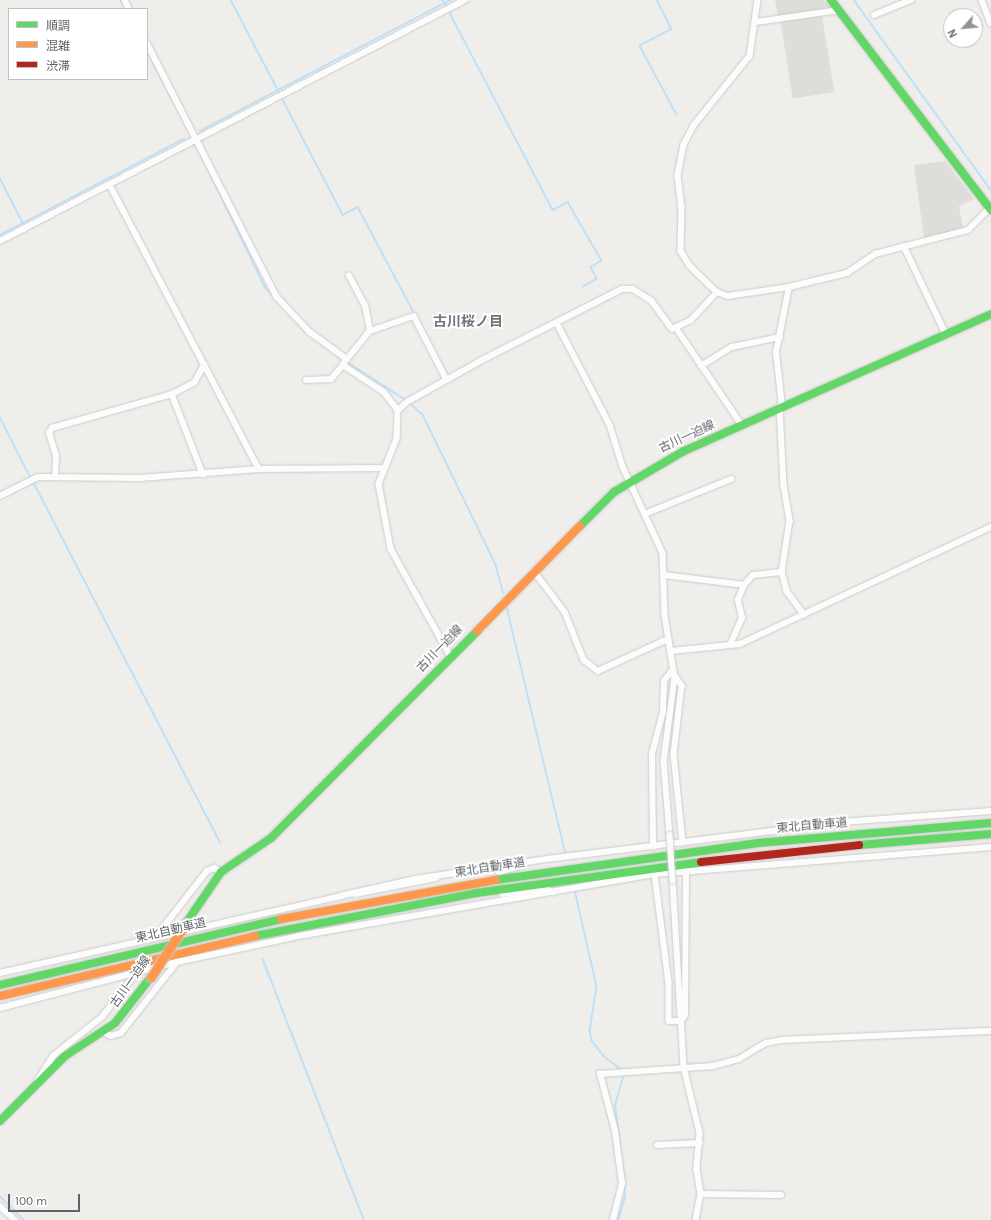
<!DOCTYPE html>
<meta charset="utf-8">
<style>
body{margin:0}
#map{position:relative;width:991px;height:1220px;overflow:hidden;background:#efeeea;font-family:Karla,"Noto Sans JP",sans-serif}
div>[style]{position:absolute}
.industrial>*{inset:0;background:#dfddda;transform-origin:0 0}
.stream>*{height:1.5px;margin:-0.75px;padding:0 0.75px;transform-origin:0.75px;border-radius:0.75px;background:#bfe0f9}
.roads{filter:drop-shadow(0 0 1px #cbcccc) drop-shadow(0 0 1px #cbcccc)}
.street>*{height:5.5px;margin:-2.75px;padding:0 2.75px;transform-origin:2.75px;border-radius:2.75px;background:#fdfcfc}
.fast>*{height:8px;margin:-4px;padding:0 4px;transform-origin:4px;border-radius:4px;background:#63d668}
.slow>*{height:8px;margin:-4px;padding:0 4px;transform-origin:4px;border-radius:4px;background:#ff974d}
.jam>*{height:8px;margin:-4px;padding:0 4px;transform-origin:4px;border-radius:4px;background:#b3261e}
.bridges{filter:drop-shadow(0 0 1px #cbcccc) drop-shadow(0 0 1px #cbcccc)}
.street-bridge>*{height:5.5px;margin:-2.75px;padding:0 2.75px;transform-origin:2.75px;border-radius:2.75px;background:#fdfcfc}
.slow-bridge>*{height:9px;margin:-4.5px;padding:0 4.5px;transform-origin:4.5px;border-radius:4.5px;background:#ff974d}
span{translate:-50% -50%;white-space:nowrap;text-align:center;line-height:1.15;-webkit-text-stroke:3.5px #fff;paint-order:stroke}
.street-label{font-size:12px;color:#5f6368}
.quarter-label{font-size:14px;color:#70757a;font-weight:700}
.legend{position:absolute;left:8px;top:8px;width:140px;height:72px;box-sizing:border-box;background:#fff;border:1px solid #bfc1c3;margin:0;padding:5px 7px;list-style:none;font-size:12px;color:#5f6368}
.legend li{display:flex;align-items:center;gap:8px;height:20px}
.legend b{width:20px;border:1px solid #bfc1c3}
.north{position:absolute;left:943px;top:8px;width:40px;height:40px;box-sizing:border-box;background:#fff;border:1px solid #bfc1c3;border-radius:50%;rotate:243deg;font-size:11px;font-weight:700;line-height:16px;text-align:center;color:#5f6368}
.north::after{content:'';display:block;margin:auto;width:14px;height:18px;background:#919496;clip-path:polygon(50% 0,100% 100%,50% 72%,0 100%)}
.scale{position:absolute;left:8px;top:1194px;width:72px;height:18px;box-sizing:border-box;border:2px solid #5f6368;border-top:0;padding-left:5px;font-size:12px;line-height:14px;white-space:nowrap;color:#5f6368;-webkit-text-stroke:3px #fff;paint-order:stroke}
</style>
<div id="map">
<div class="industrial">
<i style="clip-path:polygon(775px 0,824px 0,831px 8px,778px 17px)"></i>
<i style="left:822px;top:15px;width:78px;height:42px;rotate:81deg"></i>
<i style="clip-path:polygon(945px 161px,974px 199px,959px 206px,963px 229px,924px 238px,914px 165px)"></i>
</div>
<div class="stream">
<i style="left:121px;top:0;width:10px;rotate:61deg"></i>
<i style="left:231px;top:0;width:104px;rotate:62.4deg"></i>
<i style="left:443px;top:0;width:6px;rotate:59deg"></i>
<i style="left:657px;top:0;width:33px;rotate:63deg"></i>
<i style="left:672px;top:29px;width:36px;rotate:152deg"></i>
<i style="left:640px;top:46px;width:78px;rotate:61.8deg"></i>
<i style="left:854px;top:0;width:234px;rotate:54.2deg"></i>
<i style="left:450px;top:13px;width:222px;rotate:62.4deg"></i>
<i style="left:553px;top:210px;width:17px;rotate:-28deg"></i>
<i style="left:568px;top:202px;width:68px;rotate:60deg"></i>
<i style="left:602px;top:261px;width:13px;rotate:151deg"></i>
<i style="left:591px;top:267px;width:13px;rotate:63deg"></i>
<i style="left:597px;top:279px;width:16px;rotate:150deg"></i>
<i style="left:147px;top:50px;width:61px;rotate:62.6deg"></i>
<i style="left:283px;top:100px;width:130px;rotate:62.4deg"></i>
<i style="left:343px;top:215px;width:17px;rotate:-28deg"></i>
<i style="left:358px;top:207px;width:121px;rotate:62deg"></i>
<i style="left:200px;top:131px;width:283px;rotate:-27.6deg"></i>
<i style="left:196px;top:144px;width:159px;rotate:64.2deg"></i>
<i style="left:265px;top:287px;width:62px;rotate:47.6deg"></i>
<i style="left:0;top:178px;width:51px;rotate:62.9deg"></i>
<i style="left:0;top:235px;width:208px;rotate:-27.6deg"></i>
<i style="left:312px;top:336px;width:40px;rotate:37deg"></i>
<i style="left:347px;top:362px;width:70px;rotate:32.8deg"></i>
<i style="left:409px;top:402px;width:19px;rotate:43deg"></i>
<i style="left:423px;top:415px;width:167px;rotate:64deg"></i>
<i style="left:496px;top:565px;width:28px;rotate:75deg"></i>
<i style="left:0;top:417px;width:68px;rotate:63.1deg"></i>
<i style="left:33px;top:481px;width:408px;rotate:62.6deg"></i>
<i style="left:507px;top:607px;width:254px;rotate:76.6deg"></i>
<i style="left:575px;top:890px;width:99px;rotate:77.2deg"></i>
<i style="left:597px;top:987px;width:45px;rotate:99deg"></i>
<i style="left:590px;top:1031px;width:10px;rotate:79deg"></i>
<i style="left:592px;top:1041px;width:19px;rotate:51deg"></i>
<i style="left:604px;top:1056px;width:23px;rotate:38deg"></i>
<i style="left:263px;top:959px;width:280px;rotate:68.8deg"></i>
<i style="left:621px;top:1154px;width:49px;rotate:-97deg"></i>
<i style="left:615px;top:1105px;width:32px;rotate:-74deg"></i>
<i style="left:0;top:1196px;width:34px;rotate:45deg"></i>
<i style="left:618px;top:1220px;width:24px;rotate:-73deg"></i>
<i style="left:625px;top:1197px;width:30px;rotate:-94deg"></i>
</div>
<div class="roads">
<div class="street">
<i style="left:125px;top:0;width:10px;rotate:66deg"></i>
<i style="left:758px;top:0;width:57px;rotate:98.1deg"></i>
<i style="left:750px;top:56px;width:90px;rotate:128.7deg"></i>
<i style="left:694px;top:126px;width:21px;rotate:118deg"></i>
<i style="left:684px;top:145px;width:32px;rotate:101deg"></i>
<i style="left:678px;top:176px;width:31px;rotate:83deg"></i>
<i style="left:682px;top:207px;width:44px;rotate:91.3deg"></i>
<i style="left:681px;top:251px;width:17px;rotate:59deg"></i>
<i style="left:690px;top:266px;width:37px;rotate:44deg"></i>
<i style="left:717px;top:292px;width:12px;rotate:20deg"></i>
<i style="left:728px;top:296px;width:62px;rotate:-8.4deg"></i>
<i style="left:789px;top:287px;width:60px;rotate:-13.6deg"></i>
<i style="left:847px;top:273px;width:34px;rotate:-34deg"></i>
<i style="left:875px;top:254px;width:96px;rotate:-14.5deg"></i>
<i style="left:968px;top:230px;width:31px;rotate:-45deg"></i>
<i style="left:982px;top:0;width:25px;rotate:69deg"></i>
<i style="left:874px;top:15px;width:40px;rotate:-22deg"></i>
<i style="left:756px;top:22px;width:84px;rotate:-8.2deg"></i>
<i style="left:147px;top:43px;width:285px;rotate:62.9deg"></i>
<i style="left:277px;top:297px;width:48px;rotate:46.7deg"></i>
<i style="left:310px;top:332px;width:46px;rotate:36.1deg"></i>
<i style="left:347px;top:359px;width:7px;rotate:124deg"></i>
<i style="left:343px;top:365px;width:49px;rotate:33.4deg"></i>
<i style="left:384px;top:392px;width:23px;rotate:52deg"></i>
<i style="left:398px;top:410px;width:29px;rotate:92deg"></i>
<i style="left:397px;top:439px;width:48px;rotate:111.8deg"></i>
<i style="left:379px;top:484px;width:66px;rotate:79.5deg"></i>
<i style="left:391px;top:549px;width:121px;rotate:60.9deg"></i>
<i style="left:110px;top:185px;width:321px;rotate:62.3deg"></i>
<i style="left:0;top:241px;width:524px;rotate:-27.4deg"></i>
<i style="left:904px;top:246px;width:95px;rotate:64.5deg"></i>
<i style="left:557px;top:323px;width:115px;rotate:62.5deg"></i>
<i style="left:610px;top:425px;width:44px;rotate:72.8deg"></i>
<i style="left:623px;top:467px;width:95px;rotate:65.1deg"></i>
<i style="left:663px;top:553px;width:62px;rotate:88.2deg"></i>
<i style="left:665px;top:615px;width:64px;rotate:81deg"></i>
<i style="left:675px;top:678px;width:84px;rotate:97.5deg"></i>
<i style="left:664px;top:761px;width:74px;rotate:85.4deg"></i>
<i style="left:677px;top:329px;width:116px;rotate:55.9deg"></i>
<i style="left:370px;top:331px;width:46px;rotate:-18.8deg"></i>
<i style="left:414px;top:316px;width:72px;rotate:62.7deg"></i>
<i style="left:347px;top:359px;width:36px;rotate:-51deg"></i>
<i style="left:370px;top:331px;width:25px;rotate:-101deg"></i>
<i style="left:365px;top:306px;width:34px;rotate:-118deg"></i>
<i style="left:701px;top:366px;width:36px;rotate:-32deg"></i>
<i style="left:732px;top:347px;width:49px;rotate:-11.8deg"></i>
<i style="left:306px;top:380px;width:25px;rotate:-2deg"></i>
<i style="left:331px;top:379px;width:18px;rotate:-49deg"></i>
<i style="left:172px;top:394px;width:86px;rotate:68.8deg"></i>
<i style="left:780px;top:407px;width:79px;rotate:87.1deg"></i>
<i style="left:784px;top:486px;width:36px;rotate:80deg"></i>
<i style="left:790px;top:521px;width:52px;rotate:98.9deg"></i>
<i style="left:782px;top:572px;width:20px;rotate:75deg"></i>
<i style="left:787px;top:591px;width:29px;rotate:54deg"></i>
<i style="left:782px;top:407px;width:55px;rotate:-96.2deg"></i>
<i style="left:776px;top:352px;width:66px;rotate:-78.7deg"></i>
<i style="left:398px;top:410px;width:12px;rotate:-42deg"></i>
<i style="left:407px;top:402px;width:86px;rotate:-29.2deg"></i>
<i style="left:482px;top:360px;width:157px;rotate:-26.9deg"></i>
<i style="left:622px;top:289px;width:11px"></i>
<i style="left:633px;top:289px;width:22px;rotate:32deg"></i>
<i style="left:652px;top:301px;width:34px;rotate:54deg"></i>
<i style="left:672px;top:329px;width:21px;rotate:-25deg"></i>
<i style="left:691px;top:320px;width:38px;rotate:-47deg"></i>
<i style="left:55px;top:477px;width:21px;rotate:-87deg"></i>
<i style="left:56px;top:456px;width:24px;rotate:-107deg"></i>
<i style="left:49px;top:433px;width:6px;rotate:-59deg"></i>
<i style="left:52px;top:428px;width:125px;rotate:-15.8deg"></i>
<i style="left:172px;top:394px;width:25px;rotate:-27deg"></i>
<i style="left:194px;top:383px;width:21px;rotate:-61deg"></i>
<i style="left:0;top:496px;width:42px;rotate:-26.6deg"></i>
<i style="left:38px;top:477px;width:102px;rotate:0.6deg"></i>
<i style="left:140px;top:478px;width:119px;rotate:-4.3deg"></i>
<i style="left:259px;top:469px;width:125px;rotate:-0.5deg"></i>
<i style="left:647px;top:513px;width:91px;rotate:-22deg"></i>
<i style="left:534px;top:571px;width:51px;rotate:52.9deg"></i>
<i style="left:565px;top:612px;width:52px;rotate:68.4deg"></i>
<i style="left:584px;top:660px;width:18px;rotate:38deg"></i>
<i style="left:598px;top:671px;width:77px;rotate:-24.6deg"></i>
<i style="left:664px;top:575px;width:81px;rotate:7.1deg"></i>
<i style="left:730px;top:645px;width:30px;rotate:-66deg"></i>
<i style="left:742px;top:618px;width:18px;rotate:-103deg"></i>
<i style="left:738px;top:600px;width:16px;rotate:-68deg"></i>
<i style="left:744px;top:585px;width:13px;rotate:-48deg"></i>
<i style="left:753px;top:575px;width:29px;rotate:-6deg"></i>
<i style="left:671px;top:651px;width:69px;rotate:-5.8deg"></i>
<i style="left:740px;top:644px;width:277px;rotate:-25deg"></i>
<i style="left:653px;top:847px;width:93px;rotate:-90.6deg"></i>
<i style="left:652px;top:754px;width:43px;rotate:-75.3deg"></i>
<i style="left:663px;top:712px;width:31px;rotate:-88deg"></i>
<i style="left:664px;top:681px;width:13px;rotate:-51deg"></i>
<i style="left:672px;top:671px;width:18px;rotate:56deg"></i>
<i style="left:682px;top:686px;width:68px;rotate:96.7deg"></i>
<i style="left:674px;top:754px;width:89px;rotate:84.2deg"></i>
<i style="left:499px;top:872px;width:22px;rotate:-16deg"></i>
<i style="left:655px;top:874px;width:337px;rotate:-4.6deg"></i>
<i style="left:673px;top:881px;width:186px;rotate:86.6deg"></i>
<i style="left:684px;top:1067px;width:68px;rotate:76.4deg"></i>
<i style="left:700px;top:1133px;width:36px;rotate:95deg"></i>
<i style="left:697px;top:1169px;width:25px;rotate:81deg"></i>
<i style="left:701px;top:1194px;width:26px;rotate:101deg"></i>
<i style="left:355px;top:894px;width:83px;rotate:-11.2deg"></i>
<i style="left:502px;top:894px;width:44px;rotate:-6.5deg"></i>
<i style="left:546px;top:889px;width:8px;rotate:23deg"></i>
<i style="left:340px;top:896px;width:77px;rotate:-12.8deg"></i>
<i style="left:415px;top:879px;width:134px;rotate:-8.6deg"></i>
<i style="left:547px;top:859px;width:297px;rotate:-7.1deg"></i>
<i style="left:842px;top:822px;width:149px;rotate:-4.2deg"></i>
<i style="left:155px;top:938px;width:192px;rotate:-12.7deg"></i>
<i style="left:0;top:973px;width:159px;rotate:-12.7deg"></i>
<i style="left:155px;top:938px;width:85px;rotate:-52.2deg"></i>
<i style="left:207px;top:871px;width:8px;rotate:-23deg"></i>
<i style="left:214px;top:868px;width:8px;rotate:30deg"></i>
<i style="left:0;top:1008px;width:183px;rotate:-14.6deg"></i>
<i style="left:104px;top:1032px;width:8px;rotate:30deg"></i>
<i style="left:111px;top:1036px;width:10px;rotate:-17deg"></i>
<i style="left:121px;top:1033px;width:90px;rotate:-51.7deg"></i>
<i style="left:177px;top:962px;width:130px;rotate:-12deg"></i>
<i style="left:304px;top:935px;width:356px;rotate:-9.9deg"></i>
<i style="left:655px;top:874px;width:110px;rotate:82.7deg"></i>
<i style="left:669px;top:983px;width:38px;rotate:90deg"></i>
<i style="left:669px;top:1021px;width:12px"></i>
<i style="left:681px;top:1021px;width:7px;rotate:-56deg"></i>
<i style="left:685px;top:1015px;width:145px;rotate:-89.6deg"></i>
<i style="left:37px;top:1081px;width:30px;rotate:-57deg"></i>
<i style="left:53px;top:1056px;width:63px;rotate:-38.5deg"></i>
<i style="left:102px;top:1017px;width:57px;rotate:-52.1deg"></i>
<i style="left:657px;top:1145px;width:43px;rotate:-2.7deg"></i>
<i style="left:701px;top:1194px;width:80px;rotate:0.7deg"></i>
<i style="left:0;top:1206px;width:21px;rotate:43deg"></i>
<i style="left:613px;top:1220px;width:38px;rotate:-76deg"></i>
<i style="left:622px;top:1183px;width:52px;rotate:-97.7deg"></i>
<i style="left:615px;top:1131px;width:59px;rotate:-104.7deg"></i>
<i style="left:600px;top:1074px;width:113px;rotate:-4deg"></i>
<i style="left:713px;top:1066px;width:27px;rotate:-15deg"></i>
<i style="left:739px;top:1059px;width:31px;rotate:-31deg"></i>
<i style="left:766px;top:1043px;width:16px;rotate:-11deg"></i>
<i style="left:782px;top:1040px;width:209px;rotate:-2.5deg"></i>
</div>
<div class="fast">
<i style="left:831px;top:0;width:264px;rotate:52.7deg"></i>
<i style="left:580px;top:526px;width:48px;rotate:-45deg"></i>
<i style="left:614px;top:492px;width:81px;rotate:-30.4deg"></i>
<i style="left:684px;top:451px;width:336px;rotate:-24deg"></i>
<i style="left:859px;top:845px;width:132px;rotate:-4.8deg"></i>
<i style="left:495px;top:880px;width:266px;rotate:-8deg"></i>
<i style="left:758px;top:843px;width:234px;rotate:-4.9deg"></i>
<i style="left:186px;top:923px;width:62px;rotate:-55.5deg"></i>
<i style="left:221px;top:872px;width:60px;rotate:-34.2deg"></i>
<i style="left:271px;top:838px;width:292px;rotate:-45.1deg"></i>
<i style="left:255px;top:936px;width:225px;rotate:-11deg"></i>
<i style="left:476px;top:893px;width:227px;rotate:-7.8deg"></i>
<i style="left:0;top:985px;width:289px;rotate:-13.2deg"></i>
<i style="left:0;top:1121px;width:92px;rotate:-45deg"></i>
<i style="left:65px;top:1056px;width:60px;rotate:-33.4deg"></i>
<i style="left:115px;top:1023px;width:58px;rotate:-52deg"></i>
</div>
<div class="slow">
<i style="left:477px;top:631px;width:147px;rotate:-45.6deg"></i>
<i style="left:281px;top:919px;width:218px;rotate:-10.3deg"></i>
<i style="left:0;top:996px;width:262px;rotate:-13.2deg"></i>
</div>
<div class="jam">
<i style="left:701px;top:862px;width:159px;rotate:-6.1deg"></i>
</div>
</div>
<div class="bridges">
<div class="street-bridge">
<i style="left:670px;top:835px;width:46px;rotate:86.3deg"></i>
</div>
<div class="slow-bridge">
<i style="left:151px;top:977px;width:64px;rotate:-57.1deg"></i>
</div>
</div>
<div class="street-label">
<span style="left:687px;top:437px;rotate:-25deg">古川一迫線</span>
<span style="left:440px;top:649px;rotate:-46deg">古川一迫線</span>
<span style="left:812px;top:826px;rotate:-5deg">東北自動車道</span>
<span style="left:490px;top:868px;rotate:-9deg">東北自動車道</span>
<span style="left:171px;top:931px;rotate:-13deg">東北自動車道</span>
<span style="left:131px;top:982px;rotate:-55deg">古川一迫線</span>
</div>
<div class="quarter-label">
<span style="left:468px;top:322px">古川桜ノ目</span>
</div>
<ul class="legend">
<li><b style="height:5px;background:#63d668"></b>順調</li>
<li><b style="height:5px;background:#ff974d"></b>混雑</li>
<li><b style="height:5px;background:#b3261e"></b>渋滞</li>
</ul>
<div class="north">N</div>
<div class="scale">100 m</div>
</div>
